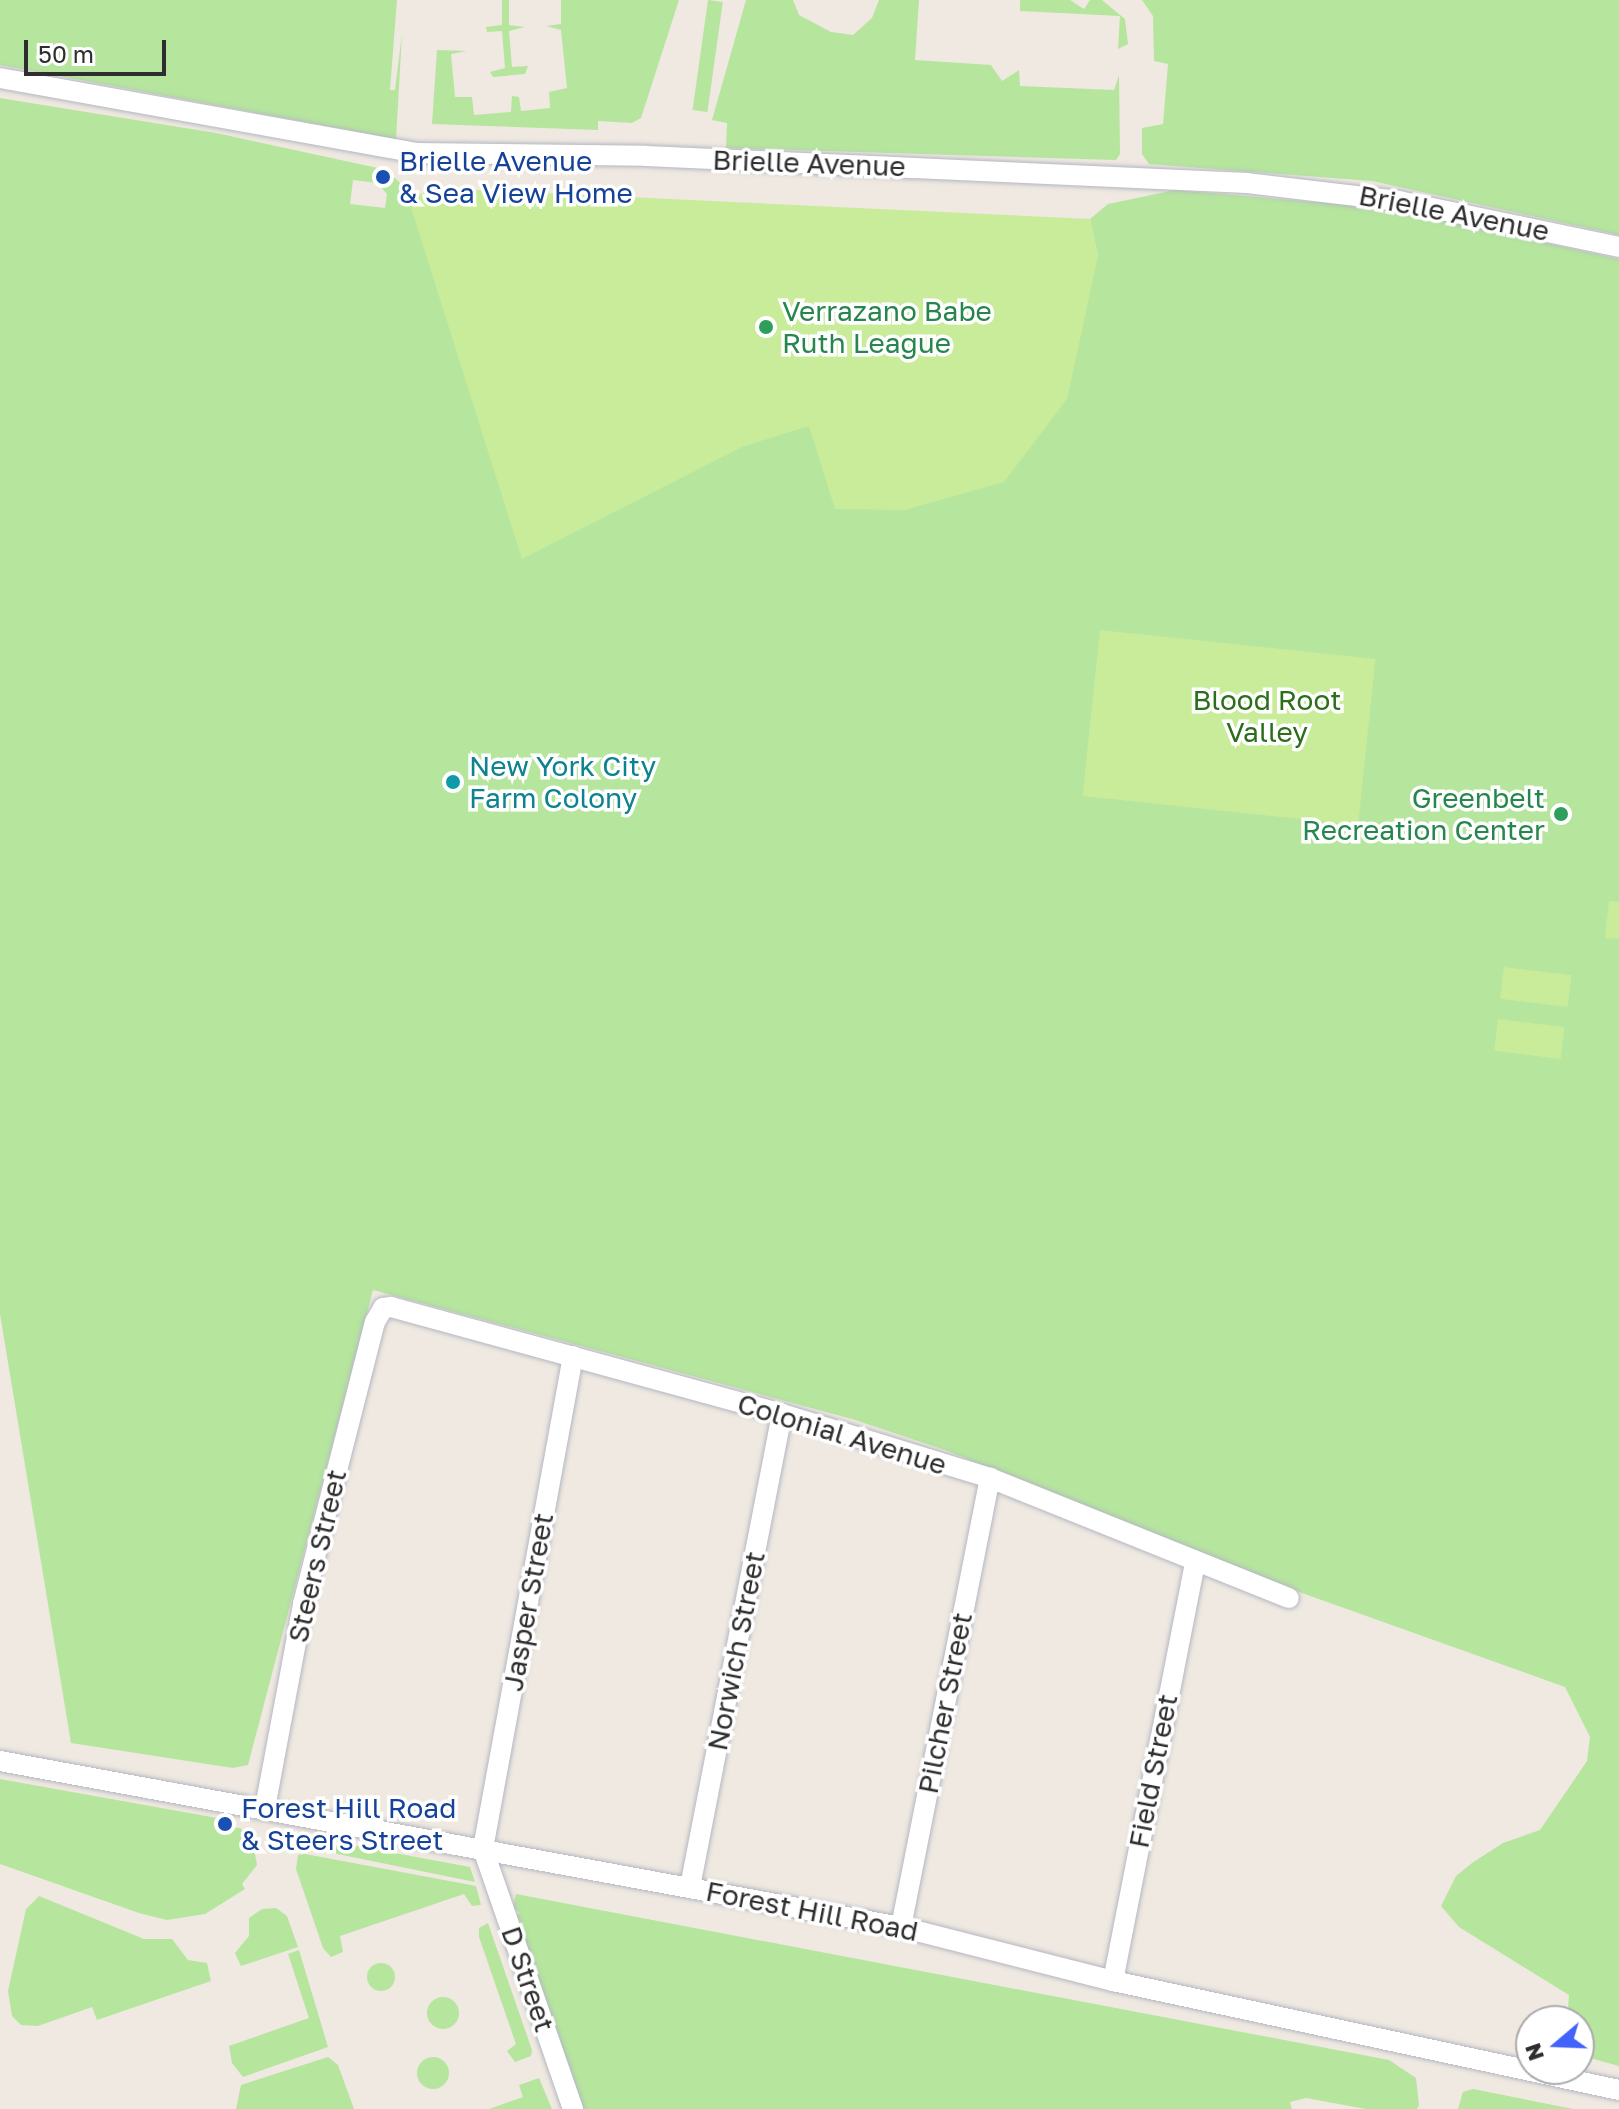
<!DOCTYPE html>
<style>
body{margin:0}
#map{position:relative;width:1619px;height:2109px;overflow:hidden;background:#efe9e1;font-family:"Golos Text",sans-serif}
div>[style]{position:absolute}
.green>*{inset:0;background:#b6e59e;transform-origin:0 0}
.round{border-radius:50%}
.pitch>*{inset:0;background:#c9ec9a;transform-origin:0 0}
.roads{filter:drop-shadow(0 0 2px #b4b7c1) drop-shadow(0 0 2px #b4b7c1)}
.minor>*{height:20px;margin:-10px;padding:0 10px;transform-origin:10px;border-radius:10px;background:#fff}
.dots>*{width:22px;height:22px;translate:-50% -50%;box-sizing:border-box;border:4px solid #fff;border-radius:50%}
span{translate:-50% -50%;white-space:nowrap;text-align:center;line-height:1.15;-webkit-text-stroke:7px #fff;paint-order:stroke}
.transit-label{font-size:28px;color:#164399}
.left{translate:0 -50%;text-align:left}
.street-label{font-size:28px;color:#2e2e2e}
.leisure-label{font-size:28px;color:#27864d}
.right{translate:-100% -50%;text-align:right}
.park-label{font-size:28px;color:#2c6e1b}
.culture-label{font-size:28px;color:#0d838f}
.north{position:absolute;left:1515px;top:2005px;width:80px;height:80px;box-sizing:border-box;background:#fff;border:2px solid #ababab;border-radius:50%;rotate:251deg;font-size:22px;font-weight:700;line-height:32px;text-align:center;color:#2e2e2e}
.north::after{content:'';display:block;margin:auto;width:28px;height:36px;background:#4264fb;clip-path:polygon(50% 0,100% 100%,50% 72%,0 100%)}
.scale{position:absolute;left:24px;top:40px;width:142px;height:36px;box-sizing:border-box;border:4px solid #2e2e2e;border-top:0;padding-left:10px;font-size:24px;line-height:28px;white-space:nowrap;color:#2e2e2e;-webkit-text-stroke:6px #fff;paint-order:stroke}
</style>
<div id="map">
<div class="green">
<i style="clip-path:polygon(0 0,397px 0,390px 90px,395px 90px,402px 34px,396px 139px,0 65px)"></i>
<i style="clip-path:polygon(502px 0,509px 0,509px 25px,525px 27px,509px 31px,512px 67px,528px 66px,525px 74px,493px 77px,490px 72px,505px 68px,502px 31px,487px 32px,486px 27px,502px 25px)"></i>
<i style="clip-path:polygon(561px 0,679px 0,641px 118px,632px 123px,598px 121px,598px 130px,432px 124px,437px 50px,467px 51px,451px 54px,455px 97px,472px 97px,474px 115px,511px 112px,512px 96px,519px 97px,521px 111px,550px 108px,549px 92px,567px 88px,561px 30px,546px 26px,561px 24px)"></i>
<i style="left:708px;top:0;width:15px;height:111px;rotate:8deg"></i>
<i style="clip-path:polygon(746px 0,793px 0,799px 15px,831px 32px,853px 35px,872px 18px,879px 0,919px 0,915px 60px,991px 65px,1002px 81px,1019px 70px,1020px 86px,1114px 90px,1119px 75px,1120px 154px,1116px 160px,726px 148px,727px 123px,712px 120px)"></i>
<i style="clip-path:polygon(1020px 0,1070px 0,1084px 9px,1090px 0,1102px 0,1125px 19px,1128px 44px,1118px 49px,1120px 16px,1020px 11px)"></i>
<i style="clip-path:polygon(1142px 0,1619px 0,1619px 235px,1372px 181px,1149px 164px,1142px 154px,1142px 128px,1163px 124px,1168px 64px,1154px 61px,1153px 16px)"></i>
<i style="clip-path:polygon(evenodd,0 98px,216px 133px,387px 170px,413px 196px,408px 198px,744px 446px,809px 425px,1098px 256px,1090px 219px,1108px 204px,1175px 190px,1385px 208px,1619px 259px,1619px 2066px,1579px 2055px,1579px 2021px,1567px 2021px,1569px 1995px,1459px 1927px,1441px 1906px,1456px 1876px,1472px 1863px,1503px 1843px,1540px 1830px,1587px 1761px,1590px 1737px,1565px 1687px,1302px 1593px,945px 1450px,852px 1419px,373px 1290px,248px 1765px,233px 1768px,71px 1743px,0 1314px,0 98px,353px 180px,377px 183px,387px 194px,385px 208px,350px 204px,353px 180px)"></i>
<i style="clip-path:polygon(0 1779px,217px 1818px,216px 1826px,240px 1828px,252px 1838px,257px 1865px,242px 1884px,245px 1889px,205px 1914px,167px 1920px,139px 1913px,0 1864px)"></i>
<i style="clip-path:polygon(319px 1839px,470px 1867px,475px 1882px,303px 1847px)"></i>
<i style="clip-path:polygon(305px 1854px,476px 1886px,481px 1905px,472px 1906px,464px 1894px,340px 1936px,343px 1952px,331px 1957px,323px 1948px,296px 1869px,298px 1855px)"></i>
<i style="clip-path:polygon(516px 1894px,1389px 2060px,1416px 2078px,1419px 2105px,1417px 2109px,1366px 2109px,1306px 2098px,1290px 2102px,1292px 2109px,581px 2109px,515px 1916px,520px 1913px,513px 1907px)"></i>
<i style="clip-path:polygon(39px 1896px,144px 1939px,172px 1939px,188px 1960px,207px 1963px,211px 1981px,97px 2020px,92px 2007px,38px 2026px,21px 2025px,12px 2016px,8px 1991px,26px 1909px)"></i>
<i style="clip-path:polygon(276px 1908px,287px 1916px,298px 1947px,241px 1966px,235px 1953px,249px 1936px,249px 1918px,262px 1909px)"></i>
<i style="clip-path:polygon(488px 1923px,532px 2050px,531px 2056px,515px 2062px,507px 2051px,516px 2044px,479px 1937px,479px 1928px)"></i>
<i style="clip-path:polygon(299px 1950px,328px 2047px,243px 2077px,232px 2063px,229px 2046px,309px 2018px,288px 1954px)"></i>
<i class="round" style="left:367px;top:1963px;width:28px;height:28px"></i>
<i class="round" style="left:427px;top:1997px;width:32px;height:32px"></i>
<i class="round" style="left:417px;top:2057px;width:32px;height:32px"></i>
<i style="clip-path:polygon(328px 2057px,338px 2065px,354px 2109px,236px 2109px,241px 2085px)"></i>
<i style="clip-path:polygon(539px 2078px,552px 2109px,489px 2109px,523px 2097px,519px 2085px)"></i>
<i style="clip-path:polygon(1473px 2089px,1573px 2109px,1458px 2109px,1463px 2092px)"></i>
</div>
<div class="pitch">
<i style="clip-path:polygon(438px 188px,1090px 219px,1098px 256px,1067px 399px,1004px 482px,905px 510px,835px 509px,809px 426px,744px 446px,522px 559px,408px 198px)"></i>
<i style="left:1100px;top:630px;width:277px;height:167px;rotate:6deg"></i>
<i style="clip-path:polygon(1609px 901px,1619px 902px,1619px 939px,1605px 938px)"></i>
<i style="left:1504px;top:967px;width:68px;height:32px;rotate:7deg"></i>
<i style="left:1498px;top:1019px;width:67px;height:32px;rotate:7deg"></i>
</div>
<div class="roads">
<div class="minor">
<i style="left:0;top:78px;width:422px;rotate:10.2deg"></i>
<i style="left:415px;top:153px;width:231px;rotate:0.7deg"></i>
<i style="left:646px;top:156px;width:602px;rotate:2.57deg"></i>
<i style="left:1247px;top:183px;width:153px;rotate:6.8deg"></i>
<i style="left:1399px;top:201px;width:225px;rotate:11.8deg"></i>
<i style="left:573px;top:1356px;width:501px;rotate:100.35deg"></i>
<i style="left:483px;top:1849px;width:275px;rotate:70.9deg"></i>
<i style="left:0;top:1761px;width:916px;rotate:10.44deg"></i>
<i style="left:901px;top:1927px;width:219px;rotate:14.3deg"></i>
<i style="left:1113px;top:1981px;width:518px;rotate:12.16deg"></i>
<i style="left:265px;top:1808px;width:208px;rotate:-79.4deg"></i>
<i style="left:303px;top:1604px;width:291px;rotate:-75.7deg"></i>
<i style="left:375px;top:1322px;width:16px;rotate:-60deg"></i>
<i style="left:383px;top:1308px;width:8px;rotate:-7deg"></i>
<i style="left:391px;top:1307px;width:405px;rotate:15.3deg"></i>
<i style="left:782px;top:1414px;width:218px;rotate:17.1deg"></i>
<i style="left:990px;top:1478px;width:322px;rotate:21.9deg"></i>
<i style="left:690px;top:1887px;width:482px;rotate:-79deg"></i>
<i style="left:901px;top:1927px;width:458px;rotate:-78.8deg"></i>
<i style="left:1113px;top:1981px;width:427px;rotate:-78.9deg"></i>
</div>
</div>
<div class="dots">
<i style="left:383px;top:177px;background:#1a4fb4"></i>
<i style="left:766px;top:327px;background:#2e9e5b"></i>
<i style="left:453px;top:782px;background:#0f9aa8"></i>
<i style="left:1561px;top:814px;background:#2e9e5b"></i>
<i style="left:225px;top:1824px;background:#1a4fb4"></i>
</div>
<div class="transit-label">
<span class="left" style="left:399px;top:177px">Brielle Avenue<br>&amp; Sea View Home</span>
<span class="left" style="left:241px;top:1824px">Forest Hill Road<br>&amp; Steers Street</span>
</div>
<div class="street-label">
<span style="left:809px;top:163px;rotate:2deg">Brielle Avenue</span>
<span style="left:1454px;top:213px;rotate:11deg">Brielle Avenue</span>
<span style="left:842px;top:1434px;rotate:17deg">Colonial Avenue</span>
<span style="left:317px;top:1556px;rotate:-77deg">Steers Street</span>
<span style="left:528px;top:1602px;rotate:-80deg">Jasper Street</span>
<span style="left:736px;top:1651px;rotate:-79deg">Norwich Street</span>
<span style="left:945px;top:1703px;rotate:-79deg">Pilcher Street</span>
<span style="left:1153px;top:1771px;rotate:-79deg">Field Street</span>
<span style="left:812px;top:1911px;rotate:11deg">Forest Hill Road</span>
<span style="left:528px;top:1979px;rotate:71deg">D Street</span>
</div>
<div class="leisure-label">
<span class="left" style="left:782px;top:327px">Verrazano Babe<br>Ruth League</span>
<span class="right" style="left:1545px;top:814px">Greenbelt<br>Recreation Center</span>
</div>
<div class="park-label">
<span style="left:1267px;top:716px">Blood Root<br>Valley</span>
</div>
<div class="culture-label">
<span class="left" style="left:469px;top:782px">New York City<br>Farm Colony</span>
</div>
<div class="north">N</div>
<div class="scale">50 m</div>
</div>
